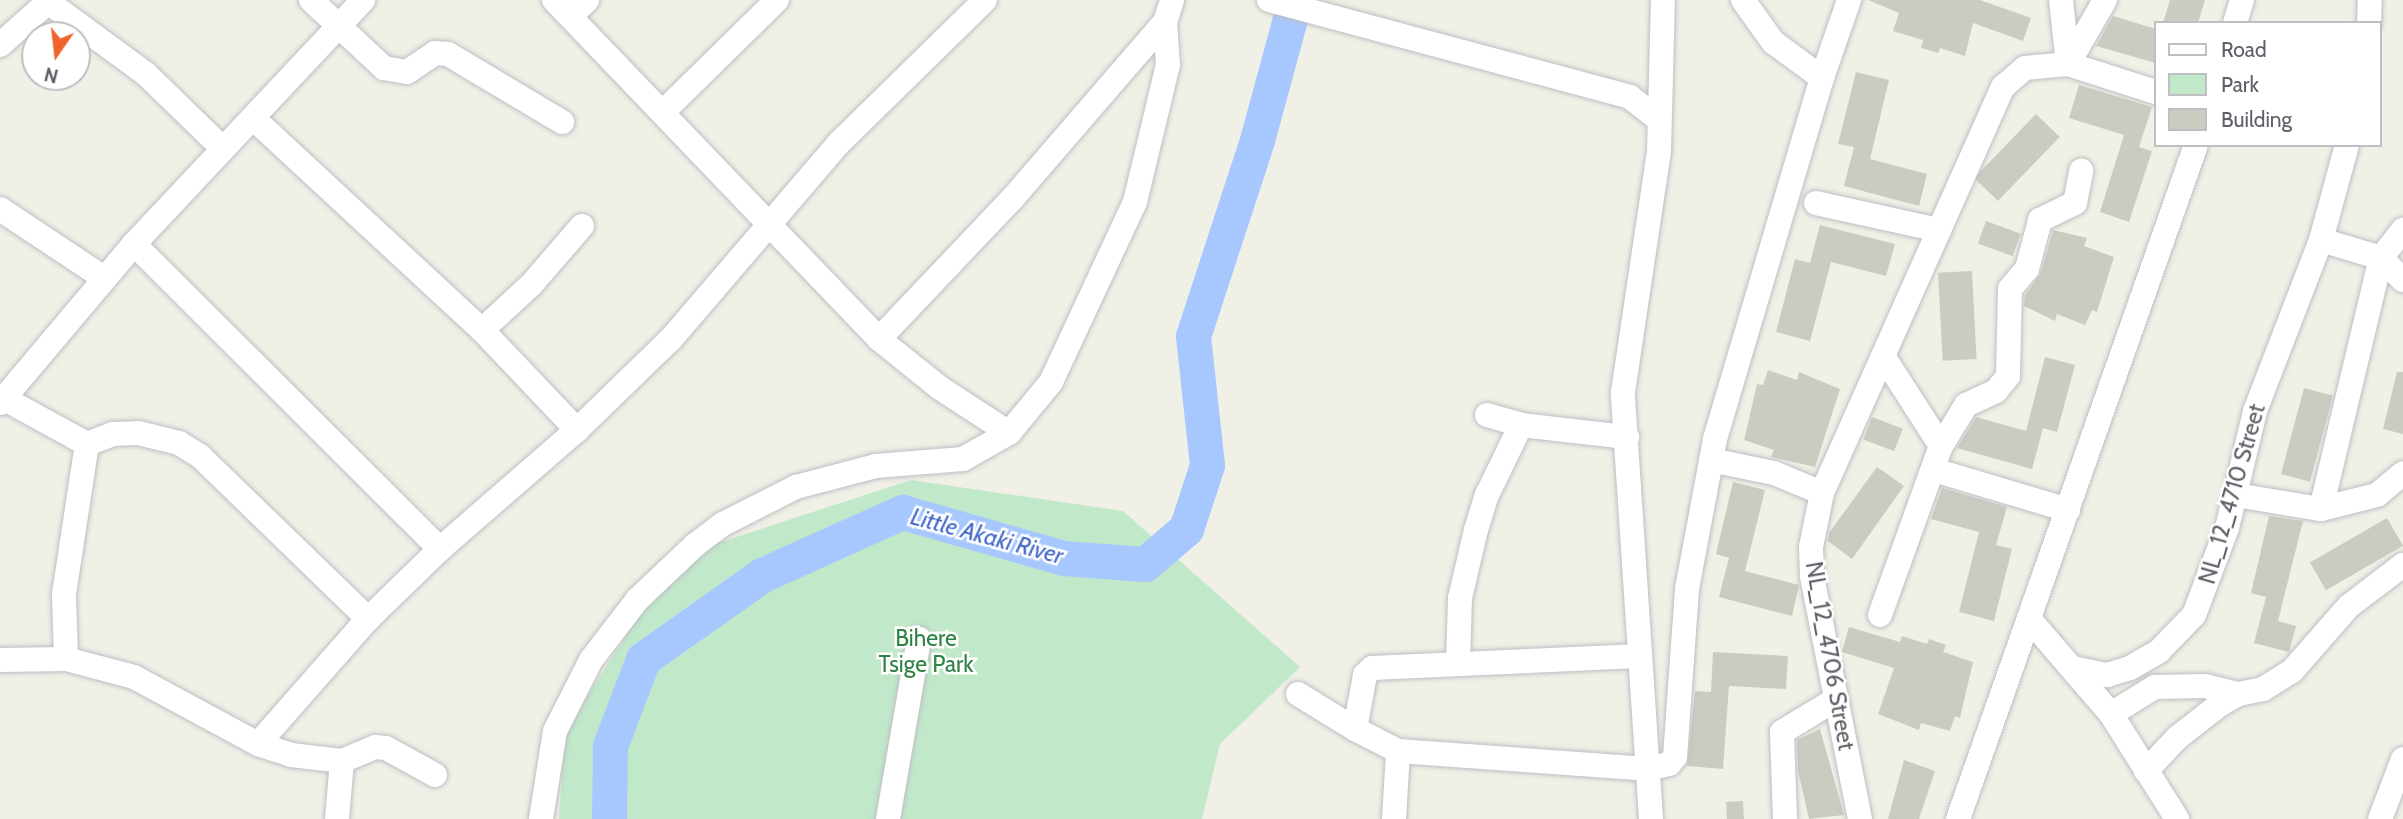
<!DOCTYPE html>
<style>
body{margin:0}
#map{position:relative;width:2403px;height:819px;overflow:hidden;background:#f0f0e6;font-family:Cabin,sans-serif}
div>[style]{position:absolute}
.green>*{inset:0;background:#c2e8ca}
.river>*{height:35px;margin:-17.5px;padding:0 17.5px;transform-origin:17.5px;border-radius:17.5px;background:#a7c7ff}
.building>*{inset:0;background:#cbcbc2;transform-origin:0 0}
.roads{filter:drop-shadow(0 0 2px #bdbec5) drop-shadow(0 0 2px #bdbec5)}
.minor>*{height:24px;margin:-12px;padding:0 12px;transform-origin:12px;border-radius:12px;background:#fff}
span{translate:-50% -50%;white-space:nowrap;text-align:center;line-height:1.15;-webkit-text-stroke:5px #fff;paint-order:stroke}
.street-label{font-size:23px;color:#5d6067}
.park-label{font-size:23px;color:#308245}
.water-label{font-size:24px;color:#4469c8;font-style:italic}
.legend{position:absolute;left:2154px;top:21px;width:228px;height:126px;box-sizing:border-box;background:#fff;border:2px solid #bebfc2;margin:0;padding:9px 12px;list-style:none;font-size:21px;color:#5d6067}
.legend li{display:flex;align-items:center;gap:14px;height:35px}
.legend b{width:35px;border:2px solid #bebfc2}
.north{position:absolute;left:21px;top:21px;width:70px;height:70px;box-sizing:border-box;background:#fff;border:2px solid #bebfc2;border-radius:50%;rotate:194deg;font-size:19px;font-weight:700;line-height:28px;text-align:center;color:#5d6067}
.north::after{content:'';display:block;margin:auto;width:24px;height:32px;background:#f0632c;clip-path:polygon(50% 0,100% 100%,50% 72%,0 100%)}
</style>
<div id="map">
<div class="green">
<i style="clip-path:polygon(911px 480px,1123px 511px,1300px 667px,1220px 744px,1202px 819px,559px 819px,565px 730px,678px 556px)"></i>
</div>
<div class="river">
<i style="left:609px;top:819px;width:73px;rotate:-89.2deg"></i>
<i style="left:610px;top:746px;width:93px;rotate:-69.2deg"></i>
<i style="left:643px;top:659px;width:146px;rotate:-35.2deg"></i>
<i style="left:762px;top:575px;width:154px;rotate:-24.2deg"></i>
<i style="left:902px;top:512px;width:167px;rotate:15.9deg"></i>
<i style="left:1063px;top:558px;width:82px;rotate:4.2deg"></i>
<i style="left:1145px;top:564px;width:54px;rotate:-40.5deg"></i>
<i style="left:1186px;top:529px;width:67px;rotate:-71.8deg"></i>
<i style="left:1207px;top:465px;width:130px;rotate:-96.2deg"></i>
<i style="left:1193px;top:336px;width:206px;rotate:-71.9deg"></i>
<i style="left:1257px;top:140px;width:145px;rotate:-74.8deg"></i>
</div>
<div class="building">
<i style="clip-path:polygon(1868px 0,1980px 0,2031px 18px,2023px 41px,1973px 23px,1965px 56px,1940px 48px,1938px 53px,1921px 48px,1923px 40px,1893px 31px,1899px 13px)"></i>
<i style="clip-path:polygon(2170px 0,2205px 0,2198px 23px,2163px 23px)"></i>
<i style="clip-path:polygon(2113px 16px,2156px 29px,2156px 63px,2096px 46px)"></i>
<i style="clip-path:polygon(1856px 72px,1889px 80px,1870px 159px,1927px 174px,1919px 206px,1844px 186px,1854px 147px,1838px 144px)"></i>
<i style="clip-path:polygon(2079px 85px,2152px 107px,2139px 147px,2152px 151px,2129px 222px,2100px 212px,2124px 135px,2069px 118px)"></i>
<i style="left:2036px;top:114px;width:33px;height:89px;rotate:44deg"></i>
<i style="left:1986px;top:221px;width:37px;height:24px;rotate:20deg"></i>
<i style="clip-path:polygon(1820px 225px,1895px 244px,1886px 276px,1831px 262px,1810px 341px,1776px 332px,1795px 259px,1810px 263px)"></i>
<i style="clip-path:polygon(2053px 230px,2087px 238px,2084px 246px,2114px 257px,2097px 312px,2092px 310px,2085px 325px,2057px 314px,2055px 321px,2024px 306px,2025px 295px,2041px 273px)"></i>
<i style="left:1972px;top:271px;width:88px;height:34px;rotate:87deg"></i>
<i style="clip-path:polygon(2045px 357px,2075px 365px,2057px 432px,2043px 428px,2032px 469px,1957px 448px,1976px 417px,2026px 431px)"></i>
<i style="clip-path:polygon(1768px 370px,1797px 380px,1799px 372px,1840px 389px,1815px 467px,1771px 457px,1774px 450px,1744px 440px,1757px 384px,1763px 385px)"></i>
<i style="clip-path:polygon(2397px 372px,2403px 372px,2403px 434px,2383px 429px)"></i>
<i style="left:2304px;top:388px;width:30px;height:89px;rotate:15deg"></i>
<i style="left:1872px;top:417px;width:33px;height:24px;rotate:21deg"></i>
<i style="clip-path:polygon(1877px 467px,1904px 486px,1852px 559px,1828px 541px,1829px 533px)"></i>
<i style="clip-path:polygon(1733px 482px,1765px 490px,1745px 571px,1799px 585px,1792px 616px,1719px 597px,1729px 558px,1716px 554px)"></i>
<i style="clip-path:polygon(1942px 488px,2007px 507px,1996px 545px,2012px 549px,1994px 621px,1959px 612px,1979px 532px,1931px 519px)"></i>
<i style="clip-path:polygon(2269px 516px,2303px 521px,2278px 621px,2296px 626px,2289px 652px,2254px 643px,2266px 597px,2251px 593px)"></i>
<i style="left:2387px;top:518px;width:32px;height:89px;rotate:60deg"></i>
<i style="clip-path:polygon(1849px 627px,1900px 642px,1902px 636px,1927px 644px,1929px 639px,1946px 645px,1943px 652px,1973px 662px,1960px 718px,1955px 716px,1950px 731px,1921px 723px,1919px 730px,1878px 714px,1894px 668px,1842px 652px)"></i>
<i style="clip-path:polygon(1713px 652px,1788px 656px,1786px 689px,1729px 686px,1723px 769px,1687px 766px,1695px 691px,1711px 692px)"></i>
<i style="clip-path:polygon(1820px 729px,1844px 815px,1809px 819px,1798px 771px,1797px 740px)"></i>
<i style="clip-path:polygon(1904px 760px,1935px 771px,1919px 819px,1888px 819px)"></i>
<i style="left:1743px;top:801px;width:18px;height:17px;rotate:87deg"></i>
</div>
<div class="roads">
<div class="minor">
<i style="left:311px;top:0;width:100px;rotate:43deg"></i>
<i style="left:384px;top:68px;width:23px;rotate:10deg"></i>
<i style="left:407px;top:72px;width:34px;rotate:-34deg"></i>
<i style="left:435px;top:53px;width:13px;rotate:4deg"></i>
<i style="left:448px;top:54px;width:133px;rotate:30.8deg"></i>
<i style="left:554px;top:0;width:470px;rotate:46.2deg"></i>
<i style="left:879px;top:339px;width:78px;rotate:38.8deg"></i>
<i style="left:940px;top:388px;width:82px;rotate:33.1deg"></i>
<i style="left:1009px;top:433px;width:66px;rotate:-50.5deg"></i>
<i style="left:1051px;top:382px;width:199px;rotate:-65deg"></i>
<i style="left:1135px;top:202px;width:141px;rotate:-76.5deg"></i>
<i style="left:1168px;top:65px;width:43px;rotate:-94deg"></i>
<i style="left:1165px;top:22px;width:23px;rotate:-72deg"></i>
<i style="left:1269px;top:0;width:374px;rotate:15deg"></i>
<i style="left:1630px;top:97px;width:33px;rotate:38deg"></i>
<i style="left:1743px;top:0;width:52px;rotate:54.5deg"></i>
<i style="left:1773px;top:42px;width:61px;rotate:36.3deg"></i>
<i style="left:2061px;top:0;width:64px;rotate:83.8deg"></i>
<i style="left:571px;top:16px;width:23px;rotate:-45deg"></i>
<i style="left:2235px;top:23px;width:24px;rotate:-73deg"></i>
<i style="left:2369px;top:23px;width:23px;rotate:-88deg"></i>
<i style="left:0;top:45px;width:64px;rotate:-41.9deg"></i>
<i style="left:48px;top:2px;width:122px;rotate:36.3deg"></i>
<i style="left:146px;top:74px;width:106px;rotate:44.2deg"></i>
<i style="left:2068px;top:64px;width:74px;rotate:-60deg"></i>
<i style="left:665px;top:110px;width:157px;rotate:-44.5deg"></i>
<i style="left:254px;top:119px;width:311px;rotate:42.8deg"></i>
<i style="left:482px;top:330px;width:138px;rotate:46.5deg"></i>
<i style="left:1816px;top:203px;width:126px;rotate:12.4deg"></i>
<i style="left:0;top:209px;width:125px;rotate:33.6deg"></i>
<i style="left:2321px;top:240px;width:63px;rotate:16.7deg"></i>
<i style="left:2381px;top:258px;width:31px;rotate:45deg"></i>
<i style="left:134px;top:244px;width:432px;rotate:44.9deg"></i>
<i style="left:440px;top:549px;width:181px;rotate:-41deg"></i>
<i style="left:577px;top:430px;width:131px;rotate:-44.1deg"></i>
<i style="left:671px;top:339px;width:258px;rotate:-49.4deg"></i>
<i style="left:839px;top:143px;width:204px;rotate:-44.4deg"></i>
<i style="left:482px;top:330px;width:67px;rotate:-42.6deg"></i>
<i style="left:531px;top:285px;width:78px;rotate:-49.2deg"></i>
<i style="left:879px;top:339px;width:193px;rotate:-46.5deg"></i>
<i style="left:1012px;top:199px;width:234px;rotate:-49.2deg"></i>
<i style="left:3px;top:398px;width:96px;rotate:28.7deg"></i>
<i style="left:87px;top:444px;width:28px;rotate:-21deg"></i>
<i style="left:113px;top:434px;width:25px;rotate:-2deg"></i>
<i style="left:138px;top:433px;width:42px;rotate:13.7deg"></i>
<i style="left:179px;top:443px;width:26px;rotate:32deg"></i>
<i style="left:201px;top:457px;width:233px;rotate:44.1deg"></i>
<i style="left:368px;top:619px;width:100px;rotate:-44.2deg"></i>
<i style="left:0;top:403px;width:208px;rotate:-49.9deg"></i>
<i style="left:134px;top:244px;width:335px;rotate:-46.8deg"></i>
<i style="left:1487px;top:415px;width:35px;rotate:16deg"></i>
<i style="left:1521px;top:425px;width:107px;rotate:6.5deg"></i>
<i style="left:1941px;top:446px;width:48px;rotate:-58.6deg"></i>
<i style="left:1966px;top:405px;width:33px;rotate:-25deg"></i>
<i style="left:1996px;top:391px;width:19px;rotate:-51deg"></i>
<i style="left:2008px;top:376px;width:87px;rotate:-88.7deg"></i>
<i style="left:2010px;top:289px;width:26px;rotate:-50deg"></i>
<i style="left:2027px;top:269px;width:51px;rotate:-75.1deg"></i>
<i style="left:2040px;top:220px;width:39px;rotate:-26deg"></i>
<i style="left:2075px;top:203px;width:33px;rotate:-79deg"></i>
<i style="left:1711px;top:460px;width:64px;rotate:11.7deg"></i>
<i style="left:1774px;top:473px;width:52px;rotate:22.6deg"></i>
<i style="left:1934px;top:470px;width:140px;rotate:16.6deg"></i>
<i style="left:2236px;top:495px;width:86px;rotate:9.4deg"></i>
<i style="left:2321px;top:509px;width:58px;rotate:-14deg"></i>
<i style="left:2377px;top:495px;width:34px;rotate:-40deg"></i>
<i style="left:2321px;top:509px;width:258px;rotate:-76.6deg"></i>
<i style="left:2381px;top:258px;width:36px;rotate:-52deg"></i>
<i style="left:1880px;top:615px;width:180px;rotate:-70.2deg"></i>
<i style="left:1941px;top:446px;width:107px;rotate:-122.8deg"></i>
<i style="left:2031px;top:621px;width:123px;rotate:49.3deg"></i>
<i style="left:2111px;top:714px;width:124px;rotate:57.8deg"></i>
<i style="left:1639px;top:656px;width:267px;rotate:177.4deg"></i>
<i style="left:1372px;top:668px;width:10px;rotate:135deg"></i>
<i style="left:1365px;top:675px;width:55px;rotate:100.5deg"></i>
<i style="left:1355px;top:729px;width:48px;rotate:27.1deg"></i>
<i style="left:1398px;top:751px;width:250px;rotate:4.1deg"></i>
<i style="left:1647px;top:769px;width:23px;rotate:-13deg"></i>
<i style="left:1669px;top:764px;width:9px;rotate:-49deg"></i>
<i style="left:1675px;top:757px;width:168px;rotate:-85.9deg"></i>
<i style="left:1687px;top:589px;width:153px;rotate:-79.4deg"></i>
<i style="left:1715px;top:439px;width:377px;rotate:-73.5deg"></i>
<i style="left:1822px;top:78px;width:83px;rotate:-70.9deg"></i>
<i style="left:66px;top:659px;width:70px;rotate:14.8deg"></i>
<i style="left:134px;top:677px;width:141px;rotate:28.4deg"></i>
<i style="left:258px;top:744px;width:167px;rotate:-48.7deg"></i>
<i style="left:0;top:660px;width:66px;rotate:-0.9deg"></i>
<i style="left:66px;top:659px;width:65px;rotate:-91.8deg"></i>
<i style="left:64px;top:594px;width:152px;rotate:-81.3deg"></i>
<i style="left:1458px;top:664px;width:66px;rotate:-88.3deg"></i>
<i style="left:1460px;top:598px;width:70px;rotate:-76.8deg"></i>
<i style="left:1476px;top:530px;width:37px;rotate:-73deg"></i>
<i style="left:1487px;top:495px;width:78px;rotate:-64.1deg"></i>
<i style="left:2073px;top:668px;width:35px;rotate:12deg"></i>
<i style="left:2107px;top:675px;width:24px;rotate:-17deg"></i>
<i style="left:2130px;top:668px;width:34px;rotate:-30deg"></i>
<i style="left:2159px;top:651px;width:50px;rotate:-45.8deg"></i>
<i style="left:2194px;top:615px;width:93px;rotate:-69.2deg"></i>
<i style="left:2227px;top:528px;width:120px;rotate:-76.5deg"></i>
<i style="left:2255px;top:411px;width:183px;rotate:-68.9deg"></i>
<i style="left:2321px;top:240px;width:98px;rotate:-74.7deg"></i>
<i style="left:1298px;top:694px;width:67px;rotate:31.6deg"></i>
<i style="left:2111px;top:714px;width:52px;rotate:-31.5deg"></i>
<i style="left:2155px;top:687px;width:50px;rotate:-1.1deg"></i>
<i style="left:2205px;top:686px;width:34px;rotate:14deg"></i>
<i style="left:258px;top:744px;width:35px;rotate:18deg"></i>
<i style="left:291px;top:755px;width:51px;rotate:6.7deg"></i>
<i style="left:342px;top:761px;width:36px;rotate:-23deg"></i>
<i style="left:375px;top:747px;width:11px;rotate:5deg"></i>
<i style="left:386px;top:748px;width:56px;rotate:28.9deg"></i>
<i style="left:2146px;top:771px;width:45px;rotate:-46.8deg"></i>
<i style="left:2177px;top:738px;width:53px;rotate:-38.2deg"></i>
<i style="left:2219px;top:705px;width:22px;rotate:-30deg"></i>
<i style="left:2238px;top:694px;width:25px;rotate:-11deg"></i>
<i style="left:2263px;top:689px;width:34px;rotate:-32deg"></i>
<i style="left:2292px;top:671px;width:86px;rotate:-48.8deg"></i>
<i style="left:2349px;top:606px;width:68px;rotate:-37.2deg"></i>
<i style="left:337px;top:819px;width:58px;rotate:-85.1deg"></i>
<i style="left:541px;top:819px;width:89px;rotate:-81deg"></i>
<i style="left:555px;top:731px;width:80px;rotate:-63.1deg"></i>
<i style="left:591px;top:660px;width:76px;rotate:-52.5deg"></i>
<i style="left:637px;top:600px;width:80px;rotate:-43.5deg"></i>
<i style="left:695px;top:545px;width:35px;rotate:-37deg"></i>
<i style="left:723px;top:524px;width:82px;rotate:-26.9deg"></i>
<i style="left:796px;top:487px;width:83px;rotate:-14.7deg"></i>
<i style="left:876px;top:466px;width:87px;rotate:-4.6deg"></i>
<i style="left:963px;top:459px;width:53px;rotate:-29.5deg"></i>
<i style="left:888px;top:819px;width:183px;rotate:-80.2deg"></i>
<i style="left:1394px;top:819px;width:68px;rotate:-86.6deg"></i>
<i style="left:1651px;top:819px;width:428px;rotate:-93.8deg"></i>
<i style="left:1623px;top:392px;width:244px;rotate:-81.5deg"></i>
<i style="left:1659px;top:151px;width:151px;rotate:-88.5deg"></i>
<i style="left:1785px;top:819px;width:87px;rotate:-92deg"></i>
<i style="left:1782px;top:732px;width:63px;rotate:-31.4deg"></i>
<i style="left:1860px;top:819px;width:248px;rotate:-101.2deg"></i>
<i style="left:1812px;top:576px;width:29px;rotate:-92deg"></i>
<i style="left:1811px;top:547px;width:55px;rotate:-78.5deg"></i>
<i style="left:1822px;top:493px;width:445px;rotate:-66deg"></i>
<i style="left:2003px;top:87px;width:29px;rotate:-41deg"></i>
<i style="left:2025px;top:68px;width:43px;rotate:-5.3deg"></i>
<i style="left:2068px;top:64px;width:92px;rotate:17.7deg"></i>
<i style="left:1958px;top:819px;width:715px;rotate:-70.55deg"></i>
<i style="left:2380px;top:819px;width:64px;rotate:-69deg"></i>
</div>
</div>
<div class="street-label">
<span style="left:2232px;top:494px;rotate:-74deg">NL_12_4710 Street</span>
<span style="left:1830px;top:656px;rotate:80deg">NL_12_4706 Street</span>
</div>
<div class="park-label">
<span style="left:926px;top:651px">Bihere<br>Tsige Park</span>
</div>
<div class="water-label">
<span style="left:987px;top:536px;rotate:15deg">Little Akaki River</span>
</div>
<ul class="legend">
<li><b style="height:9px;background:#fff"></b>Road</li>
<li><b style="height:19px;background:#c2e8ca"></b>Park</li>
<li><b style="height:19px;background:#cbcbc2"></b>Building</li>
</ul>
<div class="north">N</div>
</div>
